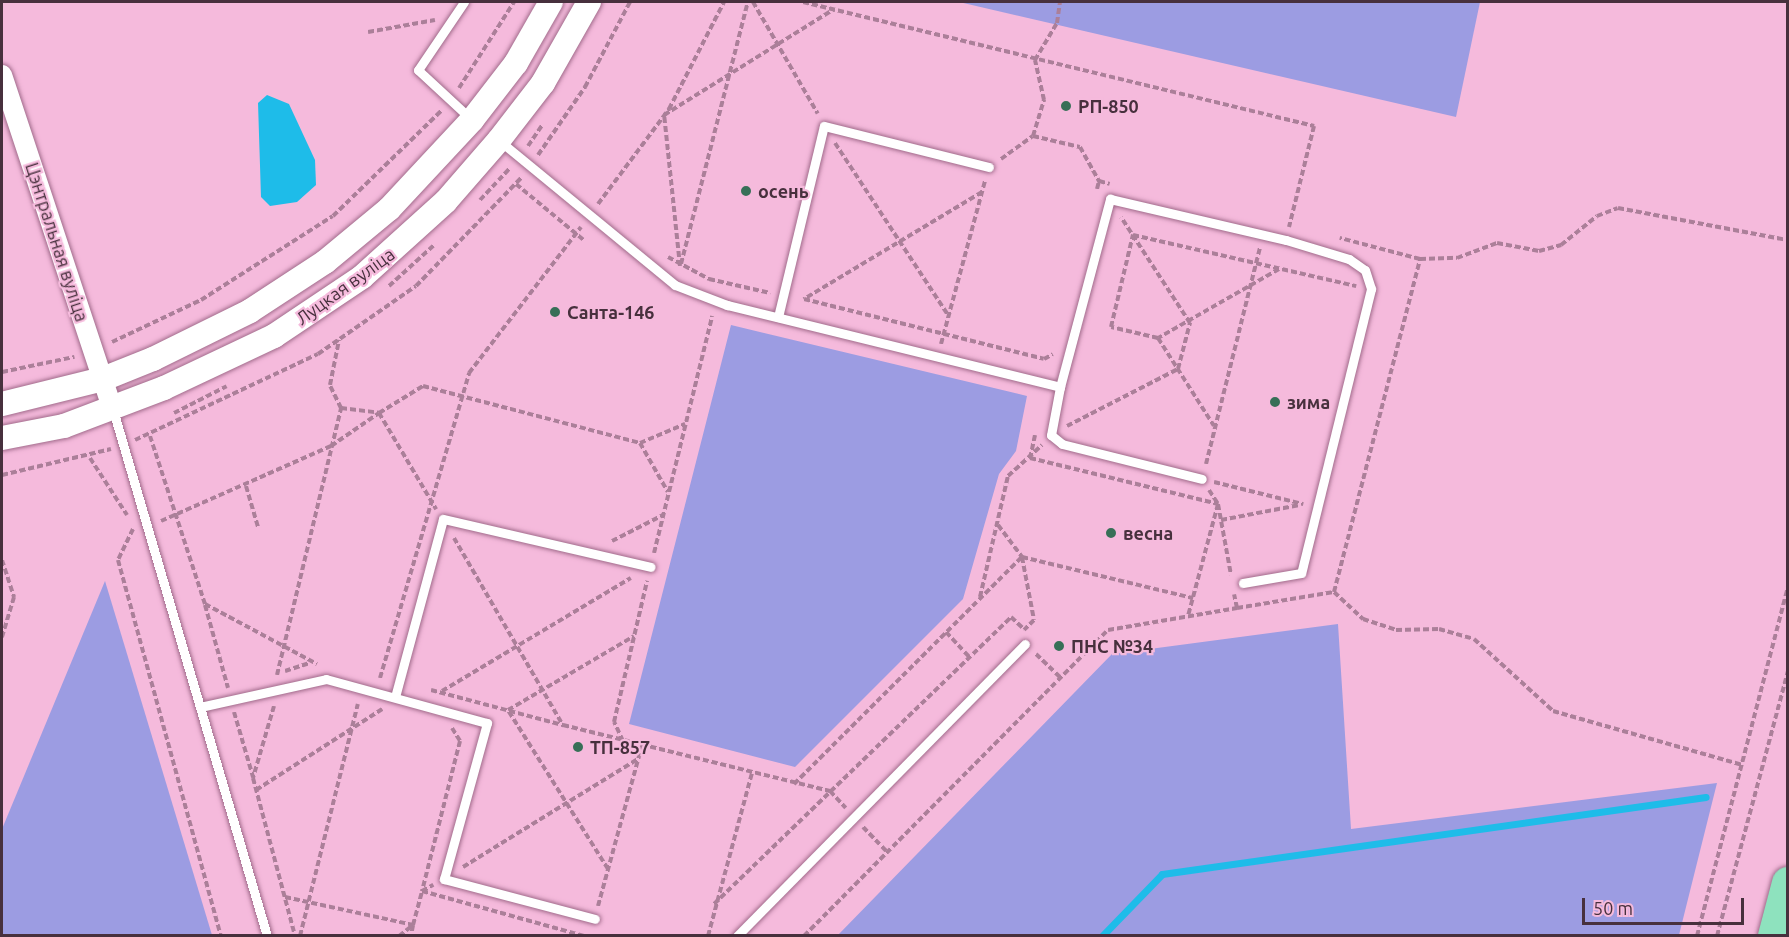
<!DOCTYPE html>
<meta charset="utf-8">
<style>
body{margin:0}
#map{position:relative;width:1789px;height:937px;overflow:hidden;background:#f5badc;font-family:Ubuntu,sans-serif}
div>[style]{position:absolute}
.green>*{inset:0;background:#9c9ce2}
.water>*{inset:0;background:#1ebce9}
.stream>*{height:7px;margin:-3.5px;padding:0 3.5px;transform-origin:3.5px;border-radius:3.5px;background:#1ebce9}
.path>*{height:4px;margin-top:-2px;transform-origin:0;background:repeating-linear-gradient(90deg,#ab7f99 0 6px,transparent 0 9px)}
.roads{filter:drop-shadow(0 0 2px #a16b8b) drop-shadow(0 0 2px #a16b8b)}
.service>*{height:9px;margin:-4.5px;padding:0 4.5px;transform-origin:4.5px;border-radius:4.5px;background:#fff}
.minor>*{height:20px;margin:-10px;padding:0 10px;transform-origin:10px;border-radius:10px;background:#fff}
.tertiary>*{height:24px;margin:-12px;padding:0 12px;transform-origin:12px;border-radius:12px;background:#fff}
.trunk>*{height:32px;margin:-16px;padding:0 16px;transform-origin:16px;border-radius:16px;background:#8ee2be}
.dots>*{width:16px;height:16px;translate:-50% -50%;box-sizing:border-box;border:3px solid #f5badc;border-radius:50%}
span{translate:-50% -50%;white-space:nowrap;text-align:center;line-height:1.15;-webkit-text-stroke:4.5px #f5badc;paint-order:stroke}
.poi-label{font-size:18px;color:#47303d;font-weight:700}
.left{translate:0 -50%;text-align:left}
.street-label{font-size:18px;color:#47303d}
.frame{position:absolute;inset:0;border:3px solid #47303d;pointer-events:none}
.scale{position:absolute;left:1582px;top:898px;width:162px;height:27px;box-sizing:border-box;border:3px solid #47303d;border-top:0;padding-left:8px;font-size:18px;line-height:21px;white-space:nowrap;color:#47303d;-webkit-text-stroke:4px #f5badc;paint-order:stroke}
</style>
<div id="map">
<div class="green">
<i style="clip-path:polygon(959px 2px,1480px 2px,1456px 117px)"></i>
<i style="clip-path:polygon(731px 325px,1027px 396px,1016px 451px,999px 474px,963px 599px,795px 767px,629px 724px)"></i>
<i style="clip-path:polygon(105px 581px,212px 935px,2px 935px,2px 829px)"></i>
<i style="clip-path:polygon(1338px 624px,1351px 829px,1717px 783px,1679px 935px,838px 935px,1112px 654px)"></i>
</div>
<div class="water">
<i style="clip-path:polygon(267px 95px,289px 104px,315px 160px,316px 185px,297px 202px,270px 206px,261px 197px,258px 103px)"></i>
</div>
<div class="stream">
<i style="left:1102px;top:936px;width:86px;rotate:-45.9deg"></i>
<i style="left:1162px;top:874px;width:549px;rotate:-8.06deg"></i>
</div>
<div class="path">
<i style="left:753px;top:2px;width:129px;rotate:59.9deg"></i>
<i style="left:803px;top:2px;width:526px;rotate:13.64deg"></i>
<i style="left:1314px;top:126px;width:104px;rotate:103.9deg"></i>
<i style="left:368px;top:32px;width:68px;rotate:-10.2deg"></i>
<i style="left:459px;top:88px;width:102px;rotate:-57.4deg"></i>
<i style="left:1033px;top:136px;width:48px;rotate:13.2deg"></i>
<i style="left:1080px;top:147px;width:41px;rotate:60.9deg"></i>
<i style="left:835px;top:143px;width:206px;rotate:56.7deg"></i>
<i style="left:528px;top:146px;width:25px;rotate:-56deg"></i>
<i style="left:538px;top:155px;width:83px;rotate:-55.3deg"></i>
<i style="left:585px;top:87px;width:96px;rotate:-62.1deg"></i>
<i style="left:1001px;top:159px;width:39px;rotate:-36deg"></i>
<i style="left:1033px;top:136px;width:38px;rotate:-73deg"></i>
<i style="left:1044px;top:100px;width:41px;rotate:-102.7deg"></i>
<i style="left:1035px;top:60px;width:43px;rotate:-59.3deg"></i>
<i style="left:1057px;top:23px;width:21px;rotate:-82deg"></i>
<i style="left:516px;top:184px;width:89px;rotate:39.6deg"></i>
<i style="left:1097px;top:189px;width:8px;rotate:-76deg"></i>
<i style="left:1099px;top:181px;width:11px;rotate:15deg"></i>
<i style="left:982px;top:192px;width:208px;rotate:149deg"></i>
<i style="left:804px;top:299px;width:247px;rotate:14deg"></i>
<i style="left:1044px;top:359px;width:10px;rotate:-29deg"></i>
<i style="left:480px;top:200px;width:44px;rotate:-46.8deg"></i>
<i style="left:598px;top:204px;width:119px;rotate:-53.2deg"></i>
<i style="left:669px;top:109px;width:120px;rotate:-62.8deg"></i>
<i style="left:668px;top:257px;width:47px;rotate:28.2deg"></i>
<i style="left:709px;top:279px;width:63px;rotate:12.9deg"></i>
<i style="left:1420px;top:259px;width:37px;rotate:-2deg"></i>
<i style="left:1457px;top:258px;width:43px;rotate:-20.6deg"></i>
<i style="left:1497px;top:243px;width:43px;rotate:10.8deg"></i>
<i style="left:1539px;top:251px;width:23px;rotate:-15deg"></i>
<i style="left:1561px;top:245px;width:46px;rotate:-38.9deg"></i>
<i style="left:1597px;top:216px;width:22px;rotate:-21deg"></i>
<i style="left:1618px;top:208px;width:173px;rotate:10.7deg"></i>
<i style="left:681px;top:264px;width:270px;rotate:-75.7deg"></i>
<i style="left:680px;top:266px;width:152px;rotate:-96deg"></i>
<i style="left:664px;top:115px;width:200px;rotate:-31.9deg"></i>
<i style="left:1279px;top:269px;width:139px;rotate:150.3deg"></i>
<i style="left:1158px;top:338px;width:48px;rotate:-166.8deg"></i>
<i style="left:1111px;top:327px;width:95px;rotate:-76.6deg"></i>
<i style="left:1133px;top:235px;width:229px;rotate:12.9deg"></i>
<i style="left:389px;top:286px;width:61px;rotate:-42.3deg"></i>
<i style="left:1158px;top:338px;width:104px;rotate:57.5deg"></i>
<i style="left:112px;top:342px;width:98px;rotate:-25.3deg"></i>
<i style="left:201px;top:300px;width:156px;rotate:-32.5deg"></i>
<i style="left:333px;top:216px;width:151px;rotate:-44.2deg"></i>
<i style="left:941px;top:344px;width:169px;rotate:-74.9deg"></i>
<i style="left:2px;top:372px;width:74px;rotate:-11.8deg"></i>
<i style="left:341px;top:408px;width:38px;rotate:7deg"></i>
<i style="left:379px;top:413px;width:52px;rotate:-31.5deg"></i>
<i style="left:423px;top:386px;width:224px;rotate:14.7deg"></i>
<i style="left:640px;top:443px;width:56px;rotate:60.3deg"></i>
<i style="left:174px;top:413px;width:59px;rotate:-27deg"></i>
<i style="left:1067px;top:426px;width:125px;rotate:-27.2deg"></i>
<i style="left:1178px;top:369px;width:48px;rotate:-75.4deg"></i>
<i style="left:1190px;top:323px;width:126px;rotate:-123.1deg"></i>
<i style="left:1035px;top:435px;width:24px;rotate:102deg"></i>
<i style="left:1030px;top:458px;width:194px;rotate:13.7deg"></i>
<i style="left:1218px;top:504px;width:116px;rotate:105deg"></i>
<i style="left:150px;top:436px;width:177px;rotate:71.9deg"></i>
<i style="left:205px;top:604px;width:127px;rotate:28.2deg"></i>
<i style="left:135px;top:440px;width:202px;rotate:-25.2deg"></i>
<i style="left:318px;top:354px;width:119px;rotate:-34.8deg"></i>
<i style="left:416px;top:286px;width:151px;rotate:-45.8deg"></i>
<i style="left:640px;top:443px;width:49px;rotate:-22.9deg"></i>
<i style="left:90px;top:458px;width:68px;rotate:57deg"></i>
<i style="left:1206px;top:464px;width:224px;rotate:-76deg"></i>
<i style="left:2px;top:475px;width:112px;rotate:-13.4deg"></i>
<i style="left:1214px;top:482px;width:92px;rotate:13.9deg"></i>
<i style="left:246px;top:486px;width:43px;rotate:73.7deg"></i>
<i style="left:1209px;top:490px;width:17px;rotate:57deg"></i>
<i style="left:1218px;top:504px;width:72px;rotate:79.6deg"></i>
<i style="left:1221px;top:520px;width:80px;rotate:-10.8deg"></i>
<i style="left:161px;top:521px;width:186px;rotate:-23.8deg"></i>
<i style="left:331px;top:446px;width:58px;rotate:-34.5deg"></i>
<i style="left:379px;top:413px;width:112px;rotate:59.3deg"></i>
<i style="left:998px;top:525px;width:40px;rotate:53deg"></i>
<i style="left:1022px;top:557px;width:64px;rotate:79.2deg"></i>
<i style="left:1034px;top:620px;width:14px;rotate:135deg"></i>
<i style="left:133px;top:529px;width:34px;rotate:116deg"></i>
<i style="left:118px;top:560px;width:390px;rotate:74.7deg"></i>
<i style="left:454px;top:538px;width:216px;rotate:59.8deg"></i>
<i style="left:563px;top:725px;width:275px;rotate:13.9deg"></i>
<i style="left:830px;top:791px;width:23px;rotate:47deg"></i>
<i style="left:612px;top:541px;width:57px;rotate:-27deg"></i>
<i style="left:654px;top:553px;width:244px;rotate:-76.2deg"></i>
<i style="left:1022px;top:557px;width:176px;rotate:13.5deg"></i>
<i style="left:2px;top:560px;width:39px;rotate:72deg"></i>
<i style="left:14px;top:597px;width:42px;rotate:106.7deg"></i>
<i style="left:1334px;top:592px;width:40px;rotate:43deg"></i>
<i style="left:1363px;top:619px;width:35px;rotate:18deg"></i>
<i style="left:1396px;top:630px;width:43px;rotate:-1.3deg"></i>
<i style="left:1439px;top:629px;width:36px;rotate:16deg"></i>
<i style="left:1474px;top:639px;width:107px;rotate:42.3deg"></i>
<i style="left:1553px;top:711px;width:197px;rotate:15.9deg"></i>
<i style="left:980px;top:597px;width:124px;rotate:-77deg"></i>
<i style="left:1008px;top:476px;width:46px;rotate:-42.4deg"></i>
<i style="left:205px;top:605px;width:86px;rotate:74.5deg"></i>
<i style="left:1237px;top:608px;width:98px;rotate:-9.4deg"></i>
<i style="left:1334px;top:592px;width:344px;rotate:-75.5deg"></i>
<i style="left:1420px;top:259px;width:83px;rotate:-165.3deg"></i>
<i style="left:946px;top:632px;width:34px;rotate:47deg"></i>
<i style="left:1036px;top:654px;width:35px;rotate:44deg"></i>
<i style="left:285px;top:671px;width:25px;rotate:-18deg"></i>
<i style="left:277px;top:675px;width:275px;rotate:-76.5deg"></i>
<i style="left:341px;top:408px;width:25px;rotate:-116deg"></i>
<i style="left:330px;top:385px;width:46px;rotate:-78.7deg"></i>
<i style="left:380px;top:678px;width:318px;rotate:-73.7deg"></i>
<i style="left:469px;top:373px;width:184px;rotate:-52.5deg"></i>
<i style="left:431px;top:690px;width:137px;rotate:14.9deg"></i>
<i style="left:442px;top:691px;width:220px;rotate:-30.9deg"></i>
<i style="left:274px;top:706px;width:75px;rotate:106.3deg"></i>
<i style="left:253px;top:778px;width:163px;rotate:75.1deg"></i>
<i style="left:234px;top:712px;width:68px;rotate:73.7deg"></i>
<i style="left:452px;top:728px;width:15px;rotate:58deg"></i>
<i style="left:460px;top:741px;width:155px;rotate:104.2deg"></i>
<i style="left:422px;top:891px;width:168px;rotate:15.5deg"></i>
<i style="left:623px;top:741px;width:21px;rotate:-115deg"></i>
<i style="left:614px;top:722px;width:145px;rotate:-76.8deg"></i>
<i style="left:794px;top:784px;width:322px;rotate:-44.9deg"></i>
<i style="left:256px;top:790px;width:150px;rotate:-32.7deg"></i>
<i style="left:863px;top:827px;width:35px;rotate:46deg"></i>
<i style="left:463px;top:867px;width:206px;rotate:-31.7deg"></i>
<i style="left:608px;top:869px;width:188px;rotate:-122.2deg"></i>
<i style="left:508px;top:710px;width:146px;rotate:-30.4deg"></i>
<i style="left:285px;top:897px;width:131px;rotate:12.3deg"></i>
<i style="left:413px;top:925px;width:11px;rotate:100deg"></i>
<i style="left:714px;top:904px;width:413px;rotate:-44deg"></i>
<i style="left:1011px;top:617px;width:18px;rotate:43deg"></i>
<i style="left:598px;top:906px;width:167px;rotate:-74.7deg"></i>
<i style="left:300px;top:936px;width:239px;rotate:-76deg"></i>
<i style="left:399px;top:936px;width:18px;rotate:-38deg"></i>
<i style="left:413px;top:925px;width:35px;rotate:-75deg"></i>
<i style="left:422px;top:891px;width:13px;rotate:-29deg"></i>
<i style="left:708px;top:936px;width:169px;rotate:-74.9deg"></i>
<i style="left:804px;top:936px;width:431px;rotate:-45.2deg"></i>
<i style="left:1108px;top:630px;width:131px;rotate:-9.7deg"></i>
<i style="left:1237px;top:608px;width:14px;rotate:-102deg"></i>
<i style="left:1697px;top:936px;width:362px;rotate:-75.4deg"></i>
<i style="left:1717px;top:936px;width:274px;rotate:-75deg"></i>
</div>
<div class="roads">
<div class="service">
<i style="left:464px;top:2px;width:82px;rotate:124.1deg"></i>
<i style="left:418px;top:70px;width:74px;rotate:42.8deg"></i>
<i style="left:501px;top:142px;width:225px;rotate:39.4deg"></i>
<i style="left:675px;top:285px;width:56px;rotate:21deg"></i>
<i style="left:727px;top:305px;width:343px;rotate:13.8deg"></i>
<i style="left:1060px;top:387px;width:49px;rotate:100.6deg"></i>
<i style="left:1051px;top:435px;width:14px;rotate:39deg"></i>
<i style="left:1062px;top:444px;width:144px;rotate:14deg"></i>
<i style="left:778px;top:317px;width:196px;rotate:-76.5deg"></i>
<i style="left:824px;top:126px;width:170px;rotate:14deg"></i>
<i style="left:1060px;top:387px;width:195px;rotate:-75.1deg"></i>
<i style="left:1110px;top:199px;width:181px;rotate:13.1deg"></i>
<i style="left:1286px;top:240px;width:66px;rotate:16.8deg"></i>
<i style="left:1349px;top:259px;width:19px;rotate:35deg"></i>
<i style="left:1365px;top:270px;width:20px;rotate:72deg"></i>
<i style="left:1371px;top:289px;width:292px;rotate:103.8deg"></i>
<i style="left:1301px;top:573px;width:59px;rotate:170.2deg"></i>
<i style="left:113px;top:410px;width:548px;rotate:73.68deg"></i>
<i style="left:395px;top:697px;width:184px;rotate:-74.9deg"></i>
<i style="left:443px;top:519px;width:213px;rotate:13deg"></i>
<i style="left:200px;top:707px;width:129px;rotate:-12.5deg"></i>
<i style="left:326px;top:679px;width:167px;rotate:15.3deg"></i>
<i style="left:487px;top:723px;width:162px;rotate:105.4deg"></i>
<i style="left:444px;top:879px;width:156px;rotate:14.8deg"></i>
<i style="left:737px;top:936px;width:410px;rotate:-45.4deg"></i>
</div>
<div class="minor">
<i style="left:2px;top:75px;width:353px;rotate:71.7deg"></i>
</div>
<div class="tertiary">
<i style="left:2px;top:404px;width:104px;rotate:-13.9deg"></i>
<i style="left:103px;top:379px;width:54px;rotate:-21.8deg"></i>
<i style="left:153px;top:359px;width:108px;rotate:-26.3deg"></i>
<i style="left:250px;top:311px;width:90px;rotate:-33.2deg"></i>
<i style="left:325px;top:262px;width:83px;rotate:-39.6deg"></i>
<i style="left:389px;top:209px;width:122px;rotate:-47deg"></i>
<i style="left:472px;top:120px;width:72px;rotate:-52.3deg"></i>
<i style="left:516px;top:63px;width:70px;rotate:-60.2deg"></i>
<i style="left:2px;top:438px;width:63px;rotate:-11deg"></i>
<i style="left:64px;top:426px;width:107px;rotate:-20.8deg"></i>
<i style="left:164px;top:388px;width:122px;rotate:-25.3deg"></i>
<i style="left:274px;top:336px;width:106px;rotate:-33.8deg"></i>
<i style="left:362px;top:277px;width:113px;rotate:-42.1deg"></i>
<i style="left:446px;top:201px;width:81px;rotate:-49deg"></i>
<i style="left:499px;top:140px;width:72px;rotate:-52.3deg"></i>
<i style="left:543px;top:83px;width:93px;rotate:-60.4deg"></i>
</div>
<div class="trunk">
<i style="left:1774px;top:936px;width:55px;rotate:-75.2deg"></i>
</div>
</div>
<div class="dots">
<i style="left:1066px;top:106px;background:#376f57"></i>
<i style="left:746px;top:191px;background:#376f57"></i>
<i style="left:555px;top:312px;background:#376f57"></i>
<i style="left:1275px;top:402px;background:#376f57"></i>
<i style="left:1111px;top:533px;background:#376f57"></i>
<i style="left:1059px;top:646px;background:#376f57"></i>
<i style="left:578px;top:747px;background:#376f57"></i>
</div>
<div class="poi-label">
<span class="left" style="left:1078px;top:106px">РП-850</span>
<span class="left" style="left:758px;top:191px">осень</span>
<span class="left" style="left:567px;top:312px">Санта-146</span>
<span class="left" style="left:1287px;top:402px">зима</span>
<span class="left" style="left:1123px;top:533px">весна</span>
<span class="left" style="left:1071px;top:646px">ПНС №34</span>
<span class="left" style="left:590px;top:747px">ТП-857</span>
</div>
<div class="street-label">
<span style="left:57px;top:242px;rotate:72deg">Цэнтральная вуліца</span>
<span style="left:345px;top:286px;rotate:-36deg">Луцкая вуліца</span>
</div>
<div class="frame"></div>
<div class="scale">50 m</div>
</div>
